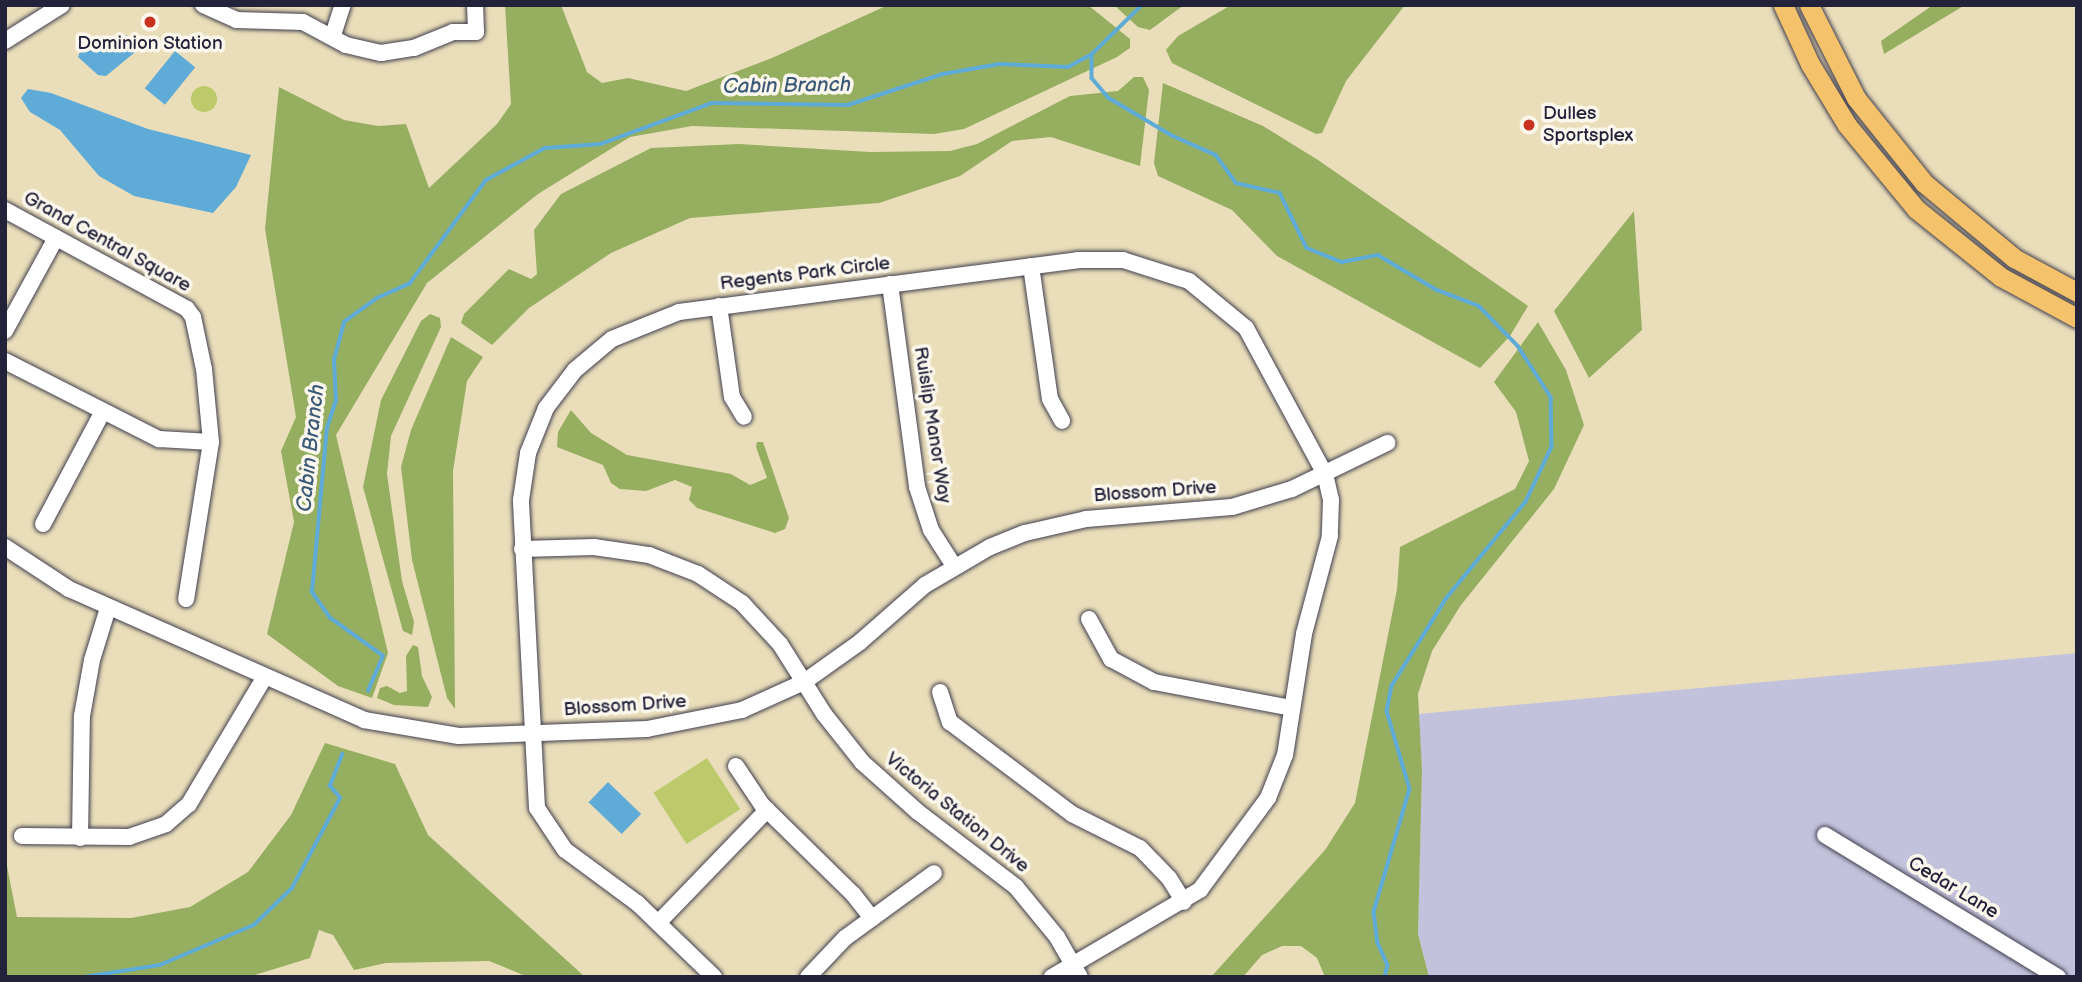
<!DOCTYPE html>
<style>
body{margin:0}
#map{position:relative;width:2082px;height:982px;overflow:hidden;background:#eadeba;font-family:"Balsamiq Sans",sans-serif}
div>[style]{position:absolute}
.industrial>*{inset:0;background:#c2c2dc}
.green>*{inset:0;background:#bdca6c;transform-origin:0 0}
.round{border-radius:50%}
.forest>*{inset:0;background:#96ae60}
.water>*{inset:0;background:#5eabd7;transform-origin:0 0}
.stream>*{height:3.5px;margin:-1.75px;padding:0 1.75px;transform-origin:1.75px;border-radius:1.75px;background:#5eabd7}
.roads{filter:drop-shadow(0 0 2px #403e4e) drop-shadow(0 0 2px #403e4e)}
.minor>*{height:16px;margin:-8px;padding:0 8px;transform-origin:8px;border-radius:8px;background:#fff}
.major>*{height:19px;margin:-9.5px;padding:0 9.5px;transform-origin:9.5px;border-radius:9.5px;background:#f3c26a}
.dots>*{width:19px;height:19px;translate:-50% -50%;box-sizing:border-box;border:4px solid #fbf7ec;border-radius:50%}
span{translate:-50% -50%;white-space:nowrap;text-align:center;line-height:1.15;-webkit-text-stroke:7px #fbf7ec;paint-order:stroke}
.poi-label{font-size:19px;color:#22223b}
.left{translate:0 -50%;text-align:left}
.street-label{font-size:19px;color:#22223b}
.water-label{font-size:21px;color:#3a5979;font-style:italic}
.frame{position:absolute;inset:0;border:7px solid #22223b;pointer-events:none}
</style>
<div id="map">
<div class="industrial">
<i style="clip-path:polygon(2077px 653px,2077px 977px,1429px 977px,1418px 934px,1422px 770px,1418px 714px)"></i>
</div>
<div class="green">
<i class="round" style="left:191px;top:86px;width:26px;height:26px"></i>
<i style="left:707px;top:758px;width:61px;height:64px;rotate:57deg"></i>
</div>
<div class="forest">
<i style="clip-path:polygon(505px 5px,561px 5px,587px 72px,602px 83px,628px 78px,686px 91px,772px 58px,888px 5px,1088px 5px,1130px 39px,1130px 48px,1117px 57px,964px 129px,934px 134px,692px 126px,630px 137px,538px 194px,427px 283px,336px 435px,388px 653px,372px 698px,338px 686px,267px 634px,294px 522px,281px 451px,296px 417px,265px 229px,279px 87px,344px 120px,378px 126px,406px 124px,429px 188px,497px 124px,511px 104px)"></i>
<i style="clip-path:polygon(1114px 5px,1184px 5px,1150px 30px,1138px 27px)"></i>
<i style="clip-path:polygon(1231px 5px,1405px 5px,1346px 81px,1322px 133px,1316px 134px,1172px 63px,1166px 50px,1178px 36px)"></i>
<i style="clip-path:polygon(1933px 5px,1965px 5px,1884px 54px,1881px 41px)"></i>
<i style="clip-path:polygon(1134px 77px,1143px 77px,1149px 90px,1140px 166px,1051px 137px,1012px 141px,960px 176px,879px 203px,690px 218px,611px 253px,529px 308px,492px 345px,461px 323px,464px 314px,509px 269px,531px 279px,537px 274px,534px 230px,561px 194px,651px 148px,739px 144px,870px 152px,950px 151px,977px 144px,1070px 96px,1118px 91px)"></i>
<i style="clip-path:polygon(1163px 83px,1263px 126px,1318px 160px,1528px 306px,1510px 336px,1480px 368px,1277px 256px,1232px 210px,1158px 176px,1154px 163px)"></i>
<i style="clip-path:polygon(1634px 211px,1642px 330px,1589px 378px,1554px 311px)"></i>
<i style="clip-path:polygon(430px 314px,440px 318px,441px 327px,391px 436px,387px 474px,402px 581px,414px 622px,412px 635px,403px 631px,363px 487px,381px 400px,421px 321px)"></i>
<i style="clip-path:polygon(1538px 322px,1566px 370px,1584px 425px,1554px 489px,1461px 605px,1432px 651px,1418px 694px,1422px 770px,1418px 934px,1429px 977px,1325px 977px,1317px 958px,1301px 946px,1282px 946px,1262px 955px,1243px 977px,1211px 977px,1325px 850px,1355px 803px,1397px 589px,1400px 547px,1515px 489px,1529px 461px,1516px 412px,1494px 382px)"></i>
<i style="clip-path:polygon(451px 337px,483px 357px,467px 381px,453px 471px,455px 709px,447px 698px,412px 560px,401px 467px,411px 430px)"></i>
<i style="clip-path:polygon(571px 410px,591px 433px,627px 455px,731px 474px,750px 485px,767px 478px,756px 447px,757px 442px,763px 442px,789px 518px,785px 529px,775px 533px,697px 508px,689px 500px,692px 487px,675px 480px,646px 491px,620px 489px,611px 483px,603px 465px,557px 447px,558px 432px)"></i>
<i style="clip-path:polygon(413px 645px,418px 647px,422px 676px,432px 697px,428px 707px,394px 705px,377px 698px,380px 688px,387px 686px,400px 693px,407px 691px,406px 656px)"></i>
<i style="clip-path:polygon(325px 743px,395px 764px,428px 835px,585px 977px,528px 977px,489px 961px,386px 963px,354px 970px,333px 935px,319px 930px,310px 958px,248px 977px,5px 977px,5px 856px,17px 917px,131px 918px,190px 907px,248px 872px,291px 815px)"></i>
</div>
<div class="water">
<i style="clip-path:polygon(127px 35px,137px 46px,134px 53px,106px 76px,98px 75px,78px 57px,84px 41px,106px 44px)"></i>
<i style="left:175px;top:51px;width:26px;height:48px;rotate:39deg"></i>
<i style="clip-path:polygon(28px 89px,51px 93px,148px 129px,251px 155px,236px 187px,213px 213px,134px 196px,99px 176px,60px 130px,30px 112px,21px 98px)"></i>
<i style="left:608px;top:782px;width:46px;height:28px;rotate:44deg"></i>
</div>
<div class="stream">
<i style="left:1092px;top:55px;width:23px;rotate:90deg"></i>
<i style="left:1092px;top:78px;width:26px;rotate:50deg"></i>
<i style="left:1109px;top:98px;width:72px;rotate:30.8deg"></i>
<i style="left:1171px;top:135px;width:49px;rotate:24deg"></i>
<i style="left:1216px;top:155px;width:34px;rotate:54deg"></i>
<i style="left:1236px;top:183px;width:45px;rotate:12.8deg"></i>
<i style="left:1280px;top:193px;width:61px;rotate:63.9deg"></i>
<i style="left:1307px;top:248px;width:38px;rotate:22deg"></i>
<i style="left:1342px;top:262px;width:37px;rotate:-11deg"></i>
<i style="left:1378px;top:255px;width:69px;rotate:30.7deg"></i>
<i style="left:1437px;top:290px;width:45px;rotate:20.9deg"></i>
<i style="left:1479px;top:306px;width:56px;rotate:45.7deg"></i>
<i style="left:1518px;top:346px;width:61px;rotate:57.1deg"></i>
<i style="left:1551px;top:397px;width:50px;rotate:88.9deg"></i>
<i style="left:1552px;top:447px;width:61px;rotate:115.3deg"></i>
<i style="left:1526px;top:502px;width:124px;rotate:129.5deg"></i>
<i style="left:1447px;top:598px;width:104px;rotate:122deg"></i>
<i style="left:1392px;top:686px;width:25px;rotate:101deg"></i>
<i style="left:1387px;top:711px;width:81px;rotate:73.6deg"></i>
<i style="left:1410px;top:789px;width:128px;rotate:106.3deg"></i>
<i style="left:1374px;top:912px;width:31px;rotate:83deg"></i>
<i style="left:1378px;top:943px;width:24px;rotate:66deg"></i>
<i style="left:1388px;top:965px;width:12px;rotate:104deg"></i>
<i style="left:368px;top:691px;width:38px;rotate:-67deg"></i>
<i style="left:383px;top:656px;width:65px;rotate:-144.4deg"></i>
<i style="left:330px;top:618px;width:32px;rotate:-125deg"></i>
<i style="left:312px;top:592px;width:165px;rotate:-84.8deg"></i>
<i style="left:327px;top:428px;width:28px;rotate:-72deg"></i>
<i style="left:336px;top:401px;width:41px;rotate:-92.8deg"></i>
<i style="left:334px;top:360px;width:39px;rotate:-75deg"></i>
<i style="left:344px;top:322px;width:41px;rotate:-36deg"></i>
<i style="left:377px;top:298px;width:36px;rotate:-24deg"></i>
<i style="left:410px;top:283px;width:128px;rotate:-53.6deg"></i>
<i style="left:486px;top:180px;width:67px;rotate:-28.5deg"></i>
<i style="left:545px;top:148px;width:56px;rotate:-4.1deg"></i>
<i style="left:601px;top:144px;width:118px;rotate:-20.3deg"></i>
<i style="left:712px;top:103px;width:136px;rotate:0.8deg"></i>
<i style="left:848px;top:105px;width:100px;rotate:-18.1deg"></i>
<i style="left:943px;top:74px;width:57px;rotate:-10.1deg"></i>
<i style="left:999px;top:64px;width:69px;rotate:2.5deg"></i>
<i style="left:1068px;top:67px;width:27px;rotate:-28deg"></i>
<i style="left:1092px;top:54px;width:70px;rotate:-44.4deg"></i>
<i style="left:84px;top:977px;width:77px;rotate:-9deg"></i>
<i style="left:160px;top:965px;width:102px;rotate:-23.1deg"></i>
<i style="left:254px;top:925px;width:53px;rotate:-44.2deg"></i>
<i style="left:292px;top:888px;width:102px;rotate:-61.9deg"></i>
<i style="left:340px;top:798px;width:16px;rotate:-130deg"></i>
<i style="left:330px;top:786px;width:34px;rotate:-69deg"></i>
</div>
<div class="roads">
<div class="minor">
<i style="left:203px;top:5px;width:36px;rotate:24deg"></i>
<i style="left:236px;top:20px;width:67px;rotate:1.7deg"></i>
<i style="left:303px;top:22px;width:49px;rotate:28.1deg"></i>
<i style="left:346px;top:45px;width:36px;rotate:13deg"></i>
<i style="left:381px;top:53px;width:33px;rotate:-9deg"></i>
<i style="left:414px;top:48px;width:42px;rotate:-22.3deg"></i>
<i style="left:453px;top:32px;width:23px"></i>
<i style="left:476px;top:32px;width:27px;rotate:-92deg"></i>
<i style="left:333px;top:35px;width:32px;rotate:-72deg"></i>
<i style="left:5px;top:41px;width:67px;rotate:-32.3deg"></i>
<i style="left:5px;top:210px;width:207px;rotate:28.5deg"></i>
<i style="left:187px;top:309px;width:10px;rotate:53deg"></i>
<i style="left:193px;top:317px;width:53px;rotate:78.1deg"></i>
<i style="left:204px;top:369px;width:73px;rotate:84.5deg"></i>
<i style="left:211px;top:442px;width:159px;rotate:99deg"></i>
<i style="left:1031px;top:266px;width:134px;rotate:81.9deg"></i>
<i style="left:1050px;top:399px;width:25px;rotate:61deg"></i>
<i style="left:890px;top:284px;width:205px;rotate:82.4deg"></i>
<i style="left:917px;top:487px;width:45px;rotate:72deg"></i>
<i style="left:931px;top:530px;width:43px;rotate:57.4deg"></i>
<i style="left:719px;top:306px;width:92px;rotate:81.9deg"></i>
<i style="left:732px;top:397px;width:23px;rotate:59deg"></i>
<i style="left:5px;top:331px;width:106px;rotate:-61.3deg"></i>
<i style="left:5px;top:361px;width:173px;rotate:26.9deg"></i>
<i style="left:159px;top:439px;width:52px;rotate:3.3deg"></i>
<i style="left:43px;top:524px;width:128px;rotate:-62deg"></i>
<i style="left:5px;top:547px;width:77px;rotate:33.3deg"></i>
<i style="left:69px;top:589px;width:323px;rotate:23.9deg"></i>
<i style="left:364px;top:720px;width:96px;rotate:9.6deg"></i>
<i style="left:459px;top:736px;width:188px;rotate:-2.1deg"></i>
<i style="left:647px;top:729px;width:97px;rotate:-11.3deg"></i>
<i style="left:742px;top:710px;width:68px;rotate:-24.3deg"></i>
<i style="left:804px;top:682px;width:69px;rotate:-35.5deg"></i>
<i style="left:860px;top:642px;width:86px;rotate:-41.2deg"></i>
<i style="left:925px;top:585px;width:75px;rotate:-30.3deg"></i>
<i style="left:990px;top:547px;width:38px;rotate:-22deg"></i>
<i style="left:1025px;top:533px;width:63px;rotate:-12.9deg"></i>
<i style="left:1086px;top:519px;width:146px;rotate:-4.7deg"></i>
<i style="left:1232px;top:507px;width:63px;rotate:-16.7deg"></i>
<i style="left:1292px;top:489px;width:106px;rotate:-25.8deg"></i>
<i style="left:522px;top:549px;width:72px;rotate:-1.6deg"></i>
<i style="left:594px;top:547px;width:56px;rotate:8.3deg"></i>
<i style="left:649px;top:555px;width:53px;rotate:21.2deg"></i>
<i style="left:698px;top:574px;width:53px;rotate:33.4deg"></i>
<i style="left:742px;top:603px;width:56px;rotate:47.2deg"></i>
<i style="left:780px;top:644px;width:83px;rotate:57.8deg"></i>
<i style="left:824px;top:714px;width:61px;rotate:51.6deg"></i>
<i style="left:862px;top:762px;width:75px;rotate:41.8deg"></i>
<i style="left:918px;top:812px;width:123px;rotate:37.4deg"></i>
<i style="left:1016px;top:887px;width:65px;rotate:50.6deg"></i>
<i style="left:1057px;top:937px;width:46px;rotate:60.1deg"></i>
<i style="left:1089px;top:619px;width:46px;rotate:61.2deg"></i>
<i style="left:1111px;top:659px;width:49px;rotate:28.1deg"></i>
<i style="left:1154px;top:682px;width:140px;rotate:10.7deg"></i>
<i style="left:940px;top:692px;width:32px;rotate:72deg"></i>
<i style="left:950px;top:722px;width:153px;rotate:37deg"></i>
<i style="left:1072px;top:814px;width:76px;rotate:26.6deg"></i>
<i style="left:1140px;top:848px;width:42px;rotate:46deg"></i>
<i style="left:1169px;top:878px;width:28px;rotate:58deg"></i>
<i style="left:736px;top:766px;width:47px;rotate:56.3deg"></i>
<i style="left:762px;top:805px;width:127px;rotate:44.4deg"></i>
<i style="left:853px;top:894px;width:31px;rotate:52deg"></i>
<i style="left:1825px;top:835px;width:273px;rotate:31.4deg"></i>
<i style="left:22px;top:836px;width:107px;rotate:0.5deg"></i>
<i style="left:129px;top:837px;width:39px;rotate:-19deg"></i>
<i style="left:166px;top:824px;width:30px;rotate:-41deg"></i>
<i style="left:189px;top:804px;width:147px;rotate:-59.2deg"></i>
<i style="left:80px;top:838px;width:122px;rotate:-89.1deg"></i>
<i style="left:82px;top:716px;width:57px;rotate:-79.9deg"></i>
<i style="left:92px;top:660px;width:54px;rotate:-72.9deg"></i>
<i style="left:659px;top:922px;width:156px;rotate:-46deg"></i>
<i style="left:714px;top:977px;width:107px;rotate:-136.1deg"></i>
<i style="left:637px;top:903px;width:89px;rotate:-143.6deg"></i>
<i style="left:565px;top:850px;width:50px;rotate:-123.7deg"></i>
<i style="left:537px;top:808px;width:308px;rotate:-93deg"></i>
<i style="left:521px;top:500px;width:48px;rotate:-81.5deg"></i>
<i style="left:528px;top:453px;width:48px;rotate:-68.2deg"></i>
<i style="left:546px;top:408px;width:48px;rotate:-52.7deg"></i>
<i style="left:575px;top:370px;width:48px;rotate:-40deg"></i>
<i style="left:612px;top:339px;width:72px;rotate:-21.9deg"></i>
<i style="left:679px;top:312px;width:402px;rotate:-7.4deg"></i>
<i style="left:1078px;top:260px;width:45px"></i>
<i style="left:1123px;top:260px;width:69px;rotate:17.7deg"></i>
<i style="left:1189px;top:281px;width:74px;rotate:39.5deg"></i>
<i style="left:1246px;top:328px;width:166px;rotate:61.6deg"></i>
<i style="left:1325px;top:474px;width:27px;rotate:77deg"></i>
<i style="left:1331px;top:500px;width:36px;rotate:92deg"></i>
<i style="left:1330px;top:536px;width:101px;rotate:104.9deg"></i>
<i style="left:1304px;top:634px;width:122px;rotate:98.9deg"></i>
<i style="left:1285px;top:755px;width:46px;rotate:111.6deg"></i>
<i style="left:1268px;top:798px;width:114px;rotate:126.5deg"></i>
<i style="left:1200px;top:890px;width:172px;rotate:149.6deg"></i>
<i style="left:808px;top:977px;width:54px;rotate:-46.5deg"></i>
<i style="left:845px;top:938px;width:110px;rotate:-36.1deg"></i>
</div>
<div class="major">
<i style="left:1783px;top:5px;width:65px;rotate:65.4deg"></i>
<i style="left:1810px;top:64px;width:71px;rotate:58.8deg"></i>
<i style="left:1847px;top:125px;width:109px;rotate:50.6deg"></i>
<i style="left:1916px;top:209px;width:109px;rotate:38.7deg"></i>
<i style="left:2001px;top:277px;width:86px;rotate:28.3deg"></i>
<i style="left:1809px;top:5px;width:104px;rotate:63.2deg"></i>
<i style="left:1856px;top:98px;width:109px;rotate:51.3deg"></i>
<i style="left:1924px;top:183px;width:117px;rotate:39.8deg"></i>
<i style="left:2014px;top:258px;width:72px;rotate:28.4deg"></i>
</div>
</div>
<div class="dots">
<i style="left:150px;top:22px;background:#c8321e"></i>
<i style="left:1529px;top:125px;background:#c8321e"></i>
</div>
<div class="poi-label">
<span style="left:150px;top:44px">Dominion Station</span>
<span class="left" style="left:1543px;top:125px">Dulles<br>Sportsplex</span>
</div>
<div class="street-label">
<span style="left:107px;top:242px;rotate:29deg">Grand Central Square</span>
<span style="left:805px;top:274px;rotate:-7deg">Regents Park Circle</span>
<span style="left:932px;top:425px;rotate:81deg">Ruislip Manor Way</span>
<span style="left:1155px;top:492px;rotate:-4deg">Blossom Drive</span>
<span style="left:625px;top:706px;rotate:-4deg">Blossom Drive</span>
<span style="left:957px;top:813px;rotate:39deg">Victoria Station Drive</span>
<span style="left:1953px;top:888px;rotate:31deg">Cedar Lane</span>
</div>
<div class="water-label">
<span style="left:787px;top:86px;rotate:-1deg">Cabin Branch</span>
<span style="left:311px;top:448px;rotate:-84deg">Cabin Branch</span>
</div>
<div class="frame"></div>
</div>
